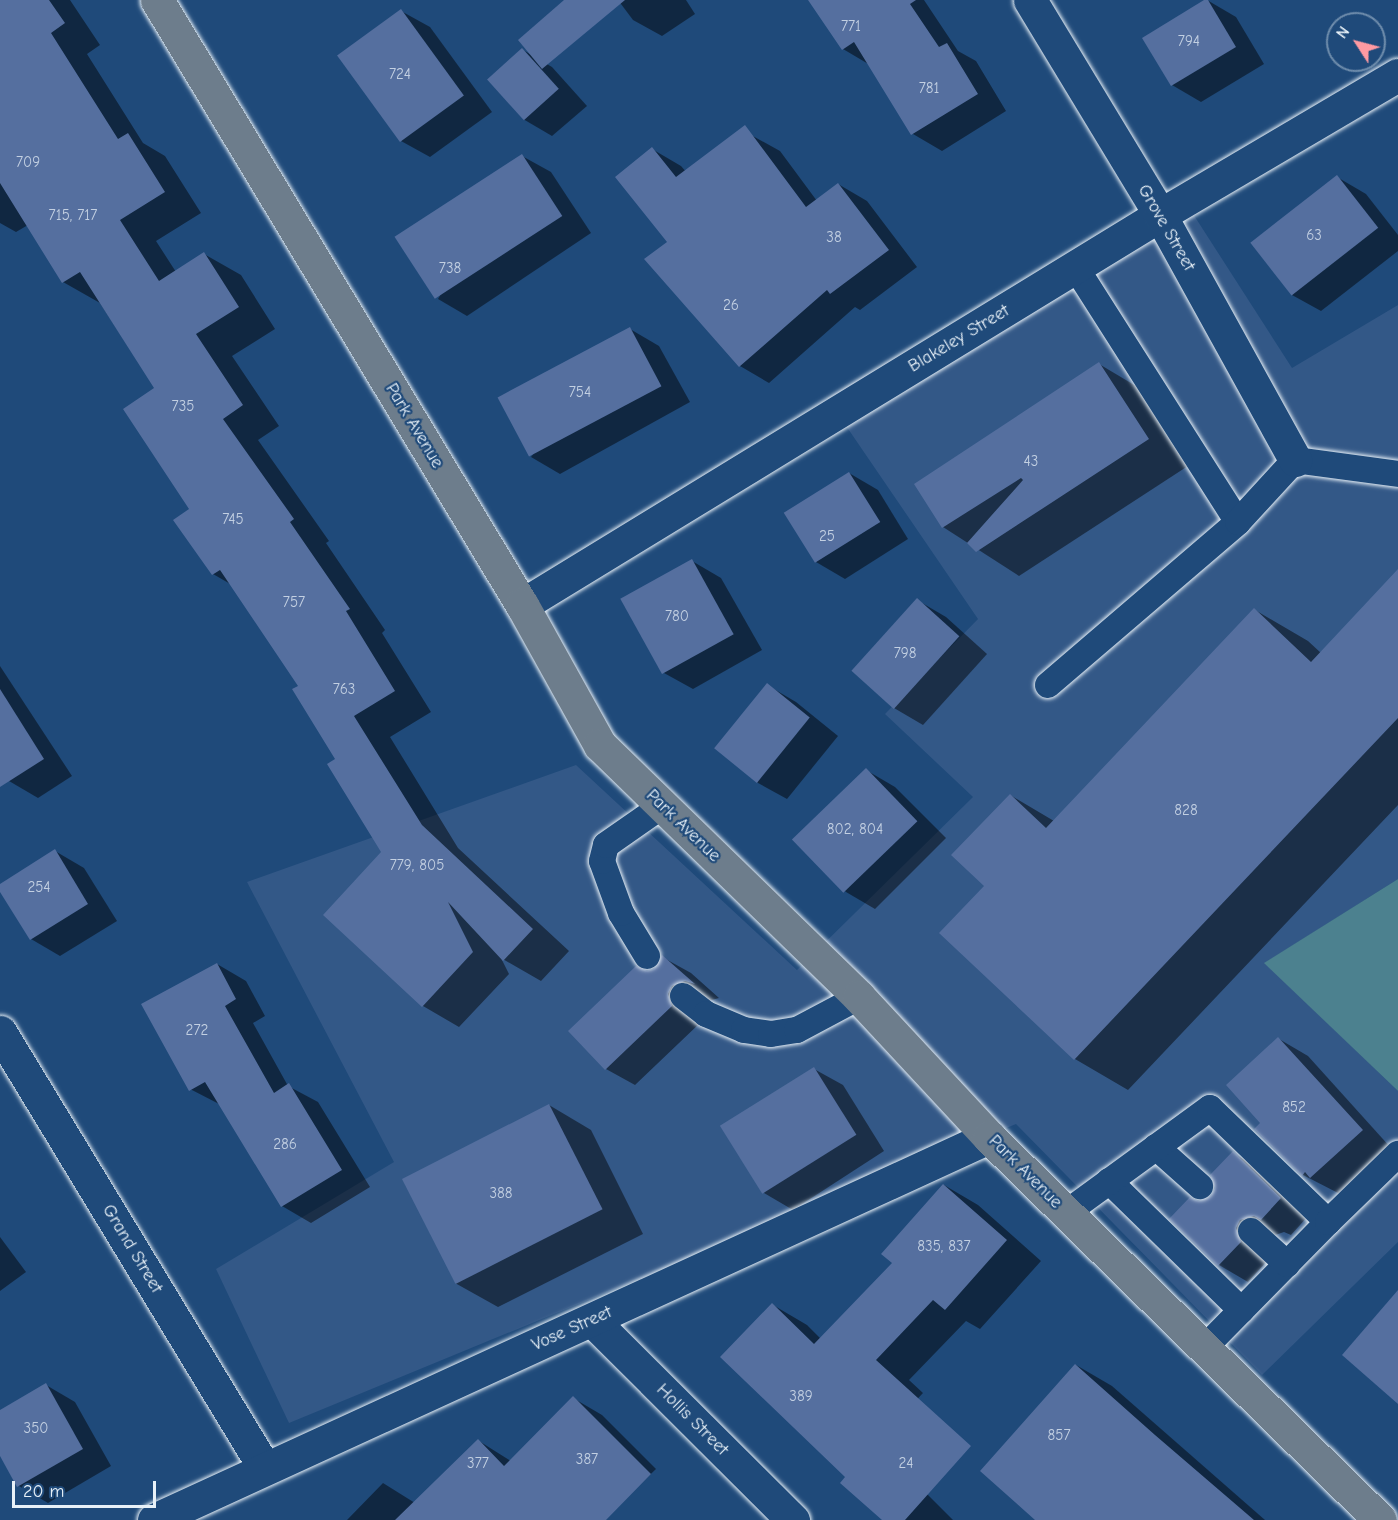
<!DOCTYPE html>
<style>
body{margin:0}
#map{position:relative;width:1398px;height:1520px;overflow:hidden;background:#1f4a7a;font-family:"Comic Neue",sans-serif}
div>[style]{position:absolute}
.built>*{inset:0;background:#335887}
.green>*{inset:0;background:#4c818f}
.shadow>*{inset:0;background:#0007}
.building>*{inset:0;background:#556f9f;transform-origin:0 0}
.roads{filter:drop-shadow(0 0 2px #e8f1f8) drop-shadow(0 0 2px #e8f1f8)}
.service>*{height:26px;margin:-13px;padding:0 13px;transform-origin:13px;border-radius:13px;background:#1f4a7a}
.minor>*{height:33px;margin:-16.5px;padding:0 16.5px;transform-origin:16.5px;border-radius:16.5px;background:#1f4a7a}
.primary>*{height:33px;margin:-16.5px;padding:0 16.5px;transform-origin:16.5px;border-radius:16.5px;background:#6d7d8c}
span{translate:-50% -50%;white-space:nowrap;text-align:center;line-height:1.15;-webkit-text-stroke:4.5px #1f4a7a;paint-order:stroke}
.number-label{font-size:15px;color:#c3d0e2}
.number-label span{-webkit-text-stroke-width:0}
.street-label{font-size:18px;color:#e8f1f8}
.north{position:absolute;left:1326px;top:12px;width:60px;height:60px;box-sizing:border-box;background:#1f4a7a;border:2px solid #6f8dac;border-radius:50%;rotate:306deg;font-size:16px;font-weight:700;line-height:24px;text-align:center;color:#e8f1f8}
.north::after{content:'';display:block;margin:auto;width:21px;height:27px;background:#ff9aa2;clip-path:polygon(50% 0,100% 100%,50% 72%,0 100%)}
.scale{position:absolute;left:12px;top:1481px;width:144px;height:27px;box-sizing:border-box;border:3px solid #e8f1f8;border-top:0;padding-left:8px;font-size:18px;line-height:21px;white-space:nowrap;color:#e8f1f8;-webkit-text-stroke:4px #1f4a7a;paint-order:stroke}
</style>
<div id="map">
<div class="built">
<i style="clip-path:polygon(1179px 192px,1292px 368px,1398px 305px,1398px 879px,1265px 963px,1398px 1091px,1398px 1242px,1262px 1375px,1016px 1124px,289px 1423px,216px 1269px,394px 1162px,247px 882px,576px 765px,797px 970px,973px 797px,885px 714px,978px 619px,827px 398px)"></i>
</div>
<div class="green">
<i style="clip-path:polygon(1398px 879px,1398px 1091px,1264px 963px)"></i>
</div>
<div class="shadow">
<i style="clip-path:polygon(0 0,70px 0,100px 45px,87px 54px,143px 143px,165px 156px,201px 213px,156px 241px,176px 272px,204px 254px,241px 275px,275px 329px,232px 356px,279px 426px,258px 440px,329px 541px,326px 543px,385px 630px,382px 633px,431px 712px,390px 737px,458px 848px,569px 951px,541px 981px,501px 958px,509px 974px,459px 1027px,423px 1006px,383px 853px,300px 686px,232px 585px,213px 574px,175px 520px,191px 509px,156px 389px,100px 303px,63px 282px,28px 225px,16px 232px,0 223px)"></i>
<i style="clip-path:polygon(618px 0,686px 0,695px 14px,662px 36px,633px 20px)"></i>
<i style="clip-path:polygon(810px 0,924px 0,958px 51px,976px 61px,1006px 111px,942px 151px,913px 134px,870px 65px,843px 49px)"></i>
<i style="clip-path:polygon(1207px 0,1236px 17px,1264px 64px,1201px 102px,1172px 85px)"></i>
<i style="clip-path:polygon(401px 11px,430px 27px,492px 112px,430px 157px,401px 141px)"></i>
<i style="clip-path:polygon(523px 50px,552px 67px,587px 106px,552px 136px,523px 119px)"></i>
<i style="clip-path:polygon(751px 135px,780px 151px,817px 201px,838px 184px,867px 201px,917px 267px,860px 310px,855px 307px,769px 383px,740px 366px,669px 243px,652px 149px,681px 166px,694px 181px)"></i>
<i style="clip-path:polygon(522px 156px,551px 172px,591px 233px,467px 316px,438px 299px)"></i>
<i style="clip-path:polygon(1337px 177px,1366px 194px,1398px 235px,1398px 251px,1321px 311px,1292px 295px)"></i>
<i style="clip-path:polygon(630px 329px,659px 346px,690px 402px,560px 474px,531px 457px)"></i>
<i style="clip-path:polygon(1099px 364px,1141px 389px,1191px 464px,1019px 576px,943px 527px)"></i>
<i style="clip-path:polygon(849px 473px,878px 490px,908px 539px,845px 579px,816px 562px)"></i>
<i style="clip-path:polygon(692px 561px,721px 578px,762px 650px,693px 689px,664px 673px)"></i>
<i style="clip-path:polygon(1398px 572px,1398px 805px,1128px 1090px,1075px 1059px,986px 886px,1010px 795px,1054px 821px,1255px 610px,1308px 641px,1321px 653px)"></i>
<i style="clip-path:polygon(917px 600px,946px 617px,987px 654px,923px 725px,894px 708px)"></i>
<i style="clip-path:polygon(0 666px,72px 776px,38px 798px,9px 781px,0 768px)"></i>
<i style="clip-path:polygon(767px 685px,796px 702px,838px 736px,787px 799px,758px 783px,716px 748px)"></i>
<i style="clip-path:polygon(866px 770px,895px 787px,946px 838px,875px 909px,846px 892px,795px 840px)"></i>
<i style="clip-path:polygon(55px 851px,84px 868px,117px 921px,60px 956px,31px 939px,0 889px)"></i>
<i style="clip-path:polygon(662px 957px,691px 973px,719px 998px,701px 1003px,700px 1023px,635px 1085px,606px 1069px,647px 973px,655px 970px)"></i>
<i style="clip-path:polygon(217px 964px,246px 981px,265px 1016px,253px 1023px,288px 1086px,318px 1102px,370px 1187px,311px 1223px,282px 1206px,221px 1105px,190px 1089px)"></i>
<i style="clip-path:polygon(1279px 1039px,1308px 1056px,1391px 1148px,1340px 1194px,1303px 1175px,1262px 1123px)"></i>
<i style="clip-path:polygon(814px 1069px,843px 1085px,884px 1151px,793px 1210px,764px 1193px)"></i>
<i style="clip-path:polygon(549px 1105px,591px 1130px,643px 1234px,498px 1307px,455px 1283px)"></i>
<i style="clip-path:polygon(1233px 1153px,1262px 1170px,1309px 1215px,1291px 1235px,1284px 1232px,1269px 1237px,1269px 1259px,1248px 1282px,1219px 1265px,1197px 1202px,1212px 1198px)"></i>
<i style="clip-path:polygon(944px 1185px,978px 1205px,1041px 1261px,980px 1329px,966px 1321px,909px 1380px,923px 1393px,876px 1443px,953px 1520px,884px 1520px,847px 1477px,773px 1305px,807px 1325px,821px 1339px,894px 1263px)"></i>
<i style="clip-path:polygon(0 1237px,26px 1272px,0 1291px)"></i>
<i style="clip-path:polygon(1076px 1365px,1112px 1386px,1265px 1520px,1040px 1520px)"></i>
<i style="clip-path:polygon(46px 1385px,75px 1402px,111px 1466px,48px 1503px,19px 1486px,0 1453px,0 1411px)"></i>
<i style="clip-path:polygon(573px 1398px,602px 1415px,656px 1469px,603px 1520px,347px 1520px,383px 1483px,415px 1503px,479px 1441px,511px 1461px)"></i>
</div>
<div class="building">
<i style="clip-path:polygon(0 0,49px 0,65px 23px,51px 33px,118px 139px,128px 133px,165px 192px,120px 220px,159px 281px,204px 252px,239px 307px,196px 334px,243px 405px,223px 419px,294px 519px,290px 522px,350px 609px,346px 611px,395px 691px,354px 716px,422px 825px,533px 929px,503px 961px,448px 902px,473px 952px,422px 1007px,323px 915px,381px 852px,327px 764px,335px 759px,292px 689px,298px 686px,220px 570px,212px 575px,173px 520px,189px 509px,123px 409px,154px 388px,80px 272px,62px 283px,0 183px)"></i>
<i style="clip-path:polygon(564px 0,625px 0,542px 69px,518px 40px)"></i>
<i style="clip-path:polygon(808px 0,916px 0,910px 4px,939px 47px,947px 43px,978px 94px,911px 135px,854px 42px,842px 50px)"></i>
<i style="clip-path:polygon(1204px 0,1208px 0,1236px 47px,1171px 86px,1142px 38px)"></i>
<i style="left:401px;top:9px;width:107px;height:79px;rotate:54deg"></i>
<i style="left:522px;top:48px;width:55px;height:47px;rotate:48deg"></i>
<i style="clip-path:polygon(745px 125px,806px 207px,838px 183px,889px 250px,830px 294px,827px 290px,739px 367px,644px 259px,667px 242px,615px 177px,652px 147px,676px 177px)"></i>
<i style="left:522px;top:154px;width:74px;height:152px;rotate:57deg"></i>
<i style="left:1337px;top:175px;width:67px;height:110px;rotate:52deg"></i>
<i style="left:630px;top:327px;width:67px;height:150px;rotate:62deg"></i>
<i style="clip-path:polygon(1099px 362px,1149px 439px,976px 552px,967px 543px,1023px 480px,1021px 478px,942px 528px,914px 484px)"></i>
<i style="left:849px;top:472px;width:59px;height:77px;rotate:58deg"></i>
<i style="left:692px;top:559px;width:86px;height:82px;rotate:61deg"></i>
<i style="clip-path:polygon(1398px 569px,1398px 718px,1074px 1060px,939px 933px,984px 886px,951px 855px,1010px 794px,1046px 828px,1254px 608px,1311px 662px)"></i>
<i style="left:917px;top:598px;width:57px;height:98px;rotate:42deg"></i>
<i style="left:767px;top:683px;width:55px;height:84px;rotate:39deg"></i>
<i style="clip-path:polygon(0 689px,44px 759px,0 787px)"></i>
<i style="left:866px;top:768px;width:74px;height:103px;rotate:46deg"></i>
<i style="clip-path:polygon(55px 849px,88px 904px,30px 940px,0 892px,0 884px)"></i>
<i style="clip-path:polygon(662px 955px,695px 984px,685px 981px,672px 986px,668px 994px,672px 1006px,605px 1070px,568px 1031px,636px 966px,647px 971px,654px 969px)"></i>
<i style="clip-path:polygon(217px 963px,236px 999px,225px 1006px,274px 1093px,289px 1083px,342px 1170px,281px 1207px,205px 1082px,189px 1091px,141px 1004px)"></i>
<i style="clip-path:polygon(1278px 1037px,1363px 1130px,1310px 1178px,1305px 1172px,1302px 1176px,1254px 1129px,1260px 1123px,1226px 1085px)"></i>
<i style="left:814px;top:1067px;width:80px;height:111px;rotate:58deg"></i>
<i style="left:549px;top:1104px;width:118px;height:165px;rotate:63deg"></i>
<i style="clip-path:polygon(1233px 1151px,1281px 1198px,1261px 1220px,1254px 1216px,1240px 1220px,1236px 1228px,1241px 1242px,1218px 1266px,1169px 1219px,1190px 1197px,1198px 1201px,1211px 1196px,1215px 1188px,1210px 1175px)"></i>
<i style="clip-path:polygon(943px 1184px,1007px 1240px,945px 1310px,933px 1300px,876px 1360px,971px 1446px,905px 1520px,882px 1520px,840px 1483px,845px 1477px,720px 1357px,772px 1303px,814px 1344px,892px 1263px,881px 1254px)"></i>
<i style="clip-path:polygon(1398px 1290px,1398px 1404px,1342px 1355px)"></i>
<i style="clip-path:polygon(1075px 1364px,1155px 1435px,1254px 1520px,1035px 1520px,980px 1471px)"></i>
<i style="clip-path:polygon(46px 1383px,83px 1449px,17px 1487px,0 1456px,0 1410px)"></i>
<i style="clip-path:polygon(573px 1396px,651px 1474px,606px 1520px,395px 1520px,478px 1439px,504px 1466px)"></i>
</div>
<div class="roads">
<div class="service">
<i style="left:1076px;top:268px;width:301px;rotate:57.5deg"></i>
<i style="left:1048px;top:685px;width:250px;rotate:-40.6deg"></i>
<i style="left:1238px;top:522px;width:84px;rotate:-47.4deg"></i>
<i style="left:1295px;top:460px;width:104px;rotate:7.7deg"></i>
<i style="left:647px;top:956px;width:50px;rotate:-121.2deg"></i>
<i style="left:621px;top:913px;width:55px;rotate:-110.1deg"></i>
<i style="left:602px;top:861px;width:16px;rotate:-76deg"></i>
<i style="left:606px;top:845px;width:68px;rotate:-34.9deg"></i>
<i style="left:683px;top:996px;width:29px;rotate:38deg"></i>
<i style="left:706px;top:1014px;width:41px;rotate:22.8deg"></i>
<i style="left:744px;top:1030px;width:27px;rotate:8deg"></i>
<i style="left:771px;top:1034px;width:26px;rotate:-9deg"></i>
<i style="left:797px;top:1030px;width:70px;rotate:-28deg"></i>
<i style="left:1156px;top:1147px;width:59px;rotate:41.6deg"></i>
<i style="left:1109px;top:1181px;width:185px;rotate:44.3deg"></i>
<i style="left:1066px;top:1213px;width:178px;rotate:-36.1deg"></i>
<i style="left:1210px;top:1108px;width:164px;rotate:44deg"></i>
<i style="left:1328px;top:1222px;width:177px;rotate:134.5deg"></i>
<i style="left:1328px;top:1222px;width:98px;rotate:-44.2deg"></i>
<i style="left:1251px;top:1231px;width:49px;rotate:42.5deg"></i>
</div>
<div class="minor">
<i style="left:1030px;top:0;width:251px;rotate:58.8deg"></i>
<i style="left:1160px;top:215px;width:280px;rotate:61.1deg"></i>
<i style="left:522px;top:605px;width:748px;rotate:-31.44deg"></i>
<i style="left:1160px;top:215px;width:276px;rotate:-30.5deg"></i>
<i style="left:0;top:1032px;width:509px;rotate:58.75deg"></i>
<i style="left:592px;top:1320px;width:284px;rotate:44.9deg"></i>
<i style="left:154px;top:1520px;width:919px;rotate:-24.64deg"></i>
</div>
<div class="primary">
<i style="left:157px;top:0;width:707px;rotate:58.9deg"></i>
<i style="left:522px;top:605px;width:160px;rotate:60.9deg"></i>
<i style="left:600px;top:745px;width:361px;rotate:44.2deg"></i>
<i style="left:859px;top:997px;width:191px;rotate:47.1deg"></i>
<i style="left:989px;top:1137px;width:547px;rotate:44.41deg"></i>
</div>
</div>
<div class="number-label">
<span style="left:851px;top:27px">771</span>
<span style="left:1189px;top:42px">794</span>
<span style="left:400px;top:75px">724</span>
<span style="left:929px;top:89px">781</span>
<span style="left:28px;top:163px">709</span>
<span style="left:73px;top:216px">715, 717</span>
<span style="left:1314px;top:236px">63</span>
<span style="left:834px;top:238px">38</span>
<span style="left:450px;top:269px">738</span>
<span style="left:731px;top:306px">26</span>
<span style="left:580px;top:393px">754</span>
<span style="left:183px;top:407px">735</span>
<span style="left:1031px;top:462px">43</span>
<span style="left:233px;top:520px">745</span>
<span style="left:827px;top:537px">25</span>
<span style="left:294px;top:603px">757</span>
<span style="left:677px;top:617px">780</span>
<span style="left:905px;top:654px">798</span>
<span style="left:344px;top:690px">763</span>
<span style="left:1186px;top:811px">828</span>
<span style="left:855px;top:830px">802, 804</span>
<span style="left:417px;top:866px">779, 805</span>
<span style="left:39px;top:888px">254</span>
<span style="left:197px;top:1031px">272</span>
<span style="left:1294px;top:1108px">852</span>
<span style="left:285px;top:1145px">286</span>
<span style="left:501px;top:1194px">388</span>
<span style="left:944px;top:1247px">835, 837</span>
<span style="left:801px;top:1397px">389</span>
<span style="left:36px;top:1429px">350</span>
<span style="left:1059px;top:1436px">857</span>
<span style="left:587px;top:1460px">387</span>
<span style="left:478px;top:1464px">377</span>
<span style="left:906px;top:1464px">24</span>
</div>
<div class="street-label">
<span style="left:1166px;top:228px;rotate:60deg">Grove Street</span>
<span style="left:959px;top:339px;rotate:-31deg">Blakeley Street</span>
<span style="left:414px;top:426px;rotate:59deg">Park Avenue</span>
<span style="left:683px;top:826px;rotate:44deg">Park Avenue</span>
<span style="left:1025px;top:1172px;rotate:45deg">Park Avenue</span>
<span style="left:132px;top:1249px;rotate:59deg">Grand Street</span>
<span style="left:572px;top:1329px;rotate:-24deg">Vose Street</span>
<span style="left:692px;top:1420px;rotate:45deg">Hollis Street</span>
</div>
<div class="north">N</div>
<div class="scale">20 m</div>
</div>
